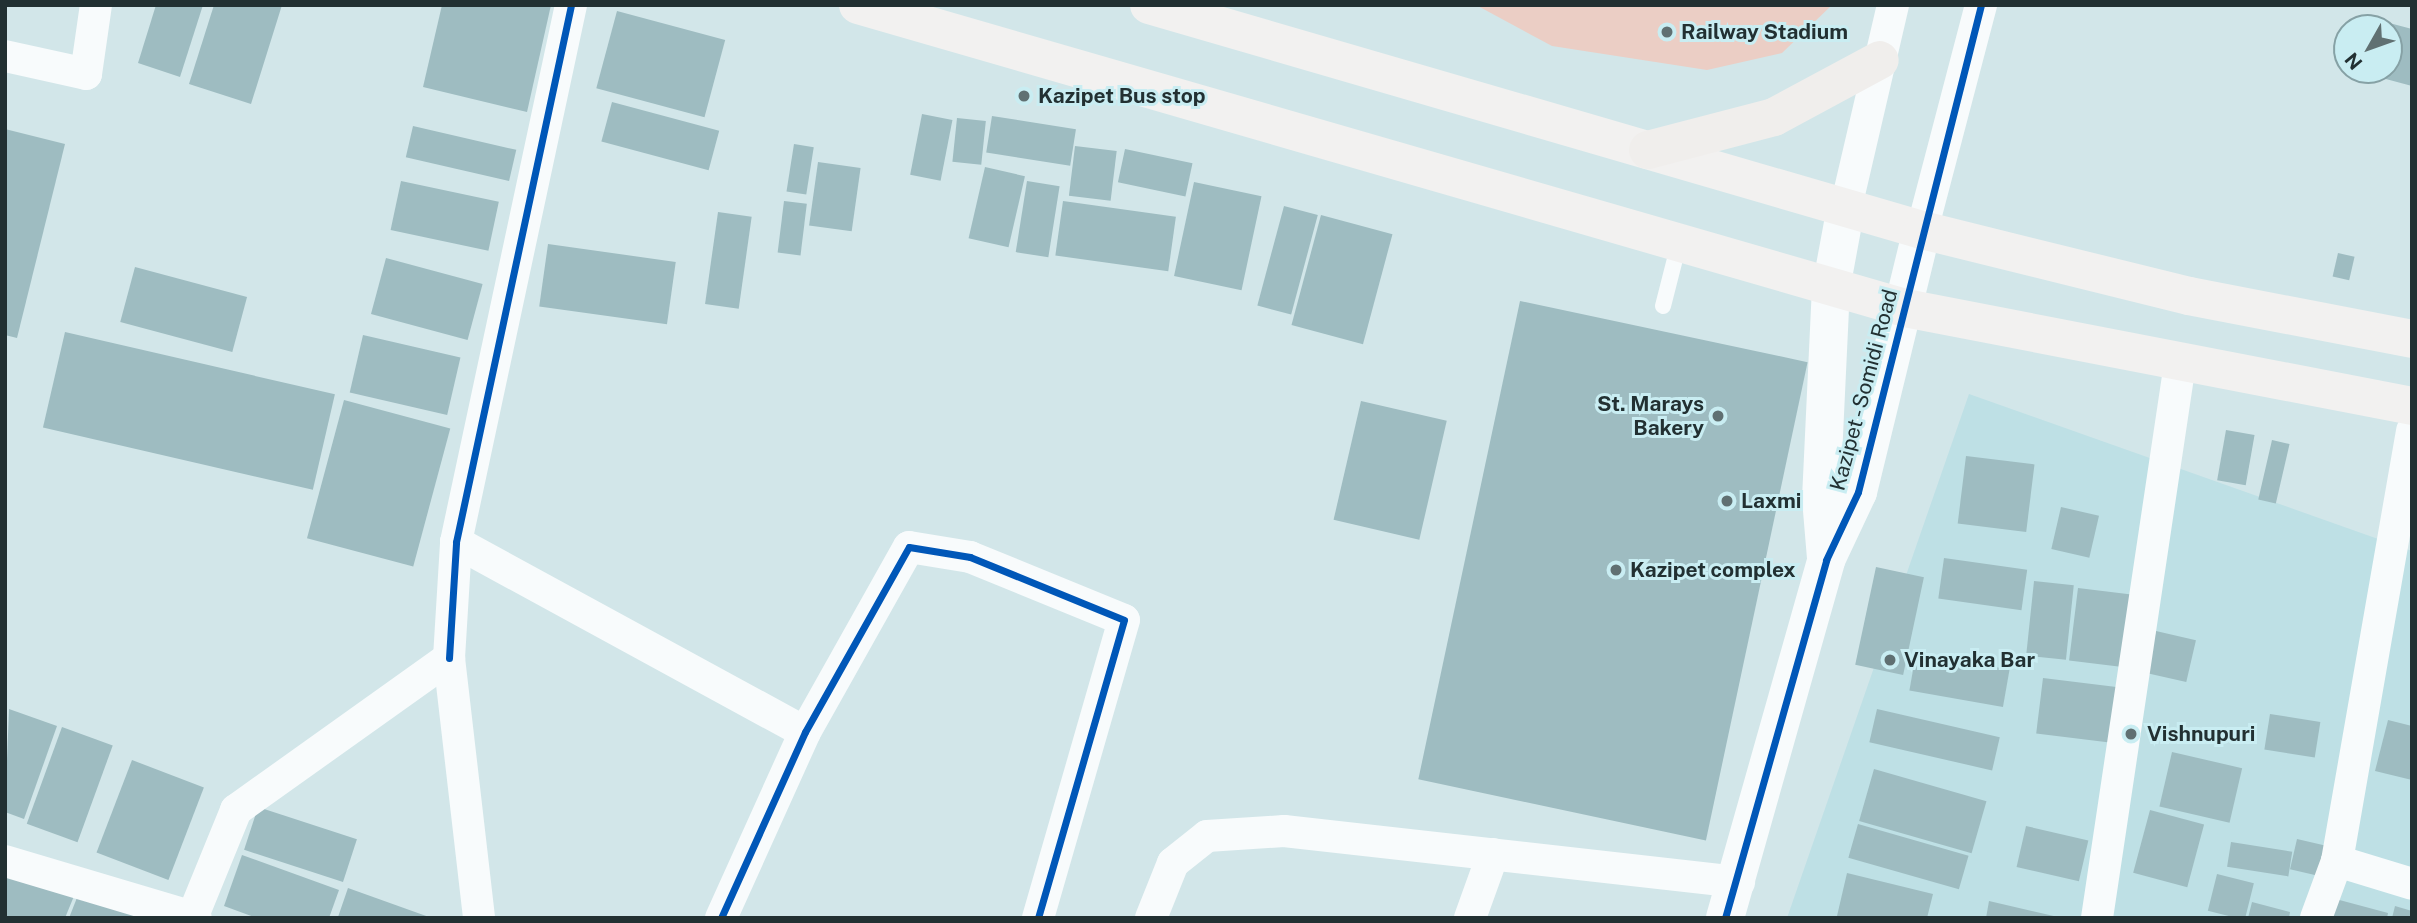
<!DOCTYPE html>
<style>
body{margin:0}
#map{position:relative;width:2417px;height:923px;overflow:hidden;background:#d2e6e9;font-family:"Public Sans",sans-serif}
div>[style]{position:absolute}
.built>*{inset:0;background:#bee0e5}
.green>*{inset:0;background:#ebcec5}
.building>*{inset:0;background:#9ebcc1;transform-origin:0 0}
.service>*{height:16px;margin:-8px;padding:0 8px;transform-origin:8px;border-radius:8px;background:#f8fbfc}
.minor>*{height:32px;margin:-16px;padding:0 16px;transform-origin:16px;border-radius:16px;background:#f8fbfc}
.tertiary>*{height:38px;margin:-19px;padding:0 19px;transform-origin:19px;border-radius:19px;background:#f8fbfc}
.primary>*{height:38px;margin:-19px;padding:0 19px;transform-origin:19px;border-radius:19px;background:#f2f1f0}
.trunk>*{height:38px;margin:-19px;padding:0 19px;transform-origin:19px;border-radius:19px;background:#f0eeec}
.cycleway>*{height:7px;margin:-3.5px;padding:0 3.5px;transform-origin:3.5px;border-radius:3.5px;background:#0057b8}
.dots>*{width:19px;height:19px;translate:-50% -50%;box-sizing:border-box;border:4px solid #c9edf2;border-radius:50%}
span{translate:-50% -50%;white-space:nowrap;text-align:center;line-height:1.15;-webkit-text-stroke:6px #c9edf2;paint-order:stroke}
.poi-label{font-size:21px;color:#223032;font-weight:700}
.left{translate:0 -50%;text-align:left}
.right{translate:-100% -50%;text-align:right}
.street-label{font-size:21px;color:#223032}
.frame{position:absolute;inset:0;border:7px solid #223032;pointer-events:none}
.north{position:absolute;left:2333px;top:14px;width:70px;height:70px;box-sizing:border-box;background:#c9edf2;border:2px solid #86a1a5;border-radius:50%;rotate:230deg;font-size:19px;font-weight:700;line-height:28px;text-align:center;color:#223032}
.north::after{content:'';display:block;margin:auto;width:24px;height:32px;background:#607072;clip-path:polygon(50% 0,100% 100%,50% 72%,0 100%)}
</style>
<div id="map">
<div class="built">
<i style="clip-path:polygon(1969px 394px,2412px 551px,2412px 918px,1787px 918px)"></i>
</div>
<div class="green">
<i style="clip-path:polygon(1476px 5px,1832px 5px,1782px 53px,1707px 70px,1552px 46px)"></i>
</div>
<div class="building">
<i style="clip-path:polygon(156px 5px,203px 5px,180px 77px,138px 63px)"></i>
<i style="clip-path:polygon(214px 5px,282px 5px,251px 104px,189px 84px)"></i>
<i style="clip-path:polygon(442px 5px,551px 5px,527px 112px,423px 87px)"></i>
<i style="left:617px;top:11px;width:112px;height:80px;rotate:15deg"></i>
<i style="clip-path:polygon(2359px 15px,2412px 29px,2412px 86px,2356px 71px,2389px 70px,2389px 28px,2355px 28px)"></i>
<i style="left:612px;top:102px;width:111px;height:41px;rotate:15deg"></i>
<i style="left:922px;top:114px;width:31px;height:62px;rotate:11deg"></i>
<i style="left:992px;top:116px;width:85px;height:37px;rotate:9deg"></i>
<i style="left:957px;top:118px;width:29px;height:44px;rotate:6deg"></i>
<i style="left:413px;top:126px;width:106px;height:32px;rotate:13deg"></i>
<i style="clip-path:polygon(5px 129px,65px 144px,17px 338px,5px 335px)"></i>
<i style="left:794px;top:144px;width:20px;height:48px;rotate:9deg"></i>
<i style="left:1075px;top:146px;width:42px;height:50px;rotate:7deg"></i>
<i style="left:1125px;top:149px;width:69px;height:34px;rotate:12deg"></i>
<i style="left:818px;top:162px;width:43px;height:64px;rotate:8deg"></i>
<i style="left:985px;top:167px;width:41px;height:73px;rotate:13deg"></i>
<i style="left:401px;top:181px;width:100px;height:50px;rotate:12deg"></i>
<i style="left:1027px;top:181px;width:33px;height:72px;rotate:9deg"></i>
<i style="left:1194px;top:182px;width:69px;height:96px;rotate:12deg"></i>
<i style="left:784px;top:201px;width:23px;height:52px;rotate:7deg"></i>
<i style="left:1063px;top:201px;width:114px;height:55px;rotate:8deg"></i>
<i style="left:1284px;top:206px;width:35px;height:103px;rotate:15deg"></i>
<i style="left:718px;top:212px;width:34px;height:93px;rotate:8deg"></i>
<i style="left:1321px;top:215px;width:74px;height:114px;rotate:15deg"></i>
<i style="left:548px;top:244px;width:129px;height:63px;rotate:8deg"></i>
<i style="left:2338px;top:253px;width:17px;height:24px;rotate:13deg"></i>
<i style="left:386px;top:258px;width:100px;height:58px;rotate:15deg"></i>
<i style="left:135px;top:267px;width:116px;height:57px;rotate:15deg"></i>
<i style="left:1520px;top:301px;width:294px;height:489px;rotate:12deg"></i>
<i style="left:65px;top:332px;width:277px;height:98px;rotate:13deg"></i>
<i style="left:363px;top:335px;width:100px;height:59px;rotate:13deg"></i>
<i style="left:344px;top:400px;width:110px;height:143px;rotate:15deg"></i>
<i style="left:1361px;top:401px;width:88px;height:122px;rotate:13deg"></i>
<i style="left:2226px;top:430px;width:29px;height:51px;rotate:10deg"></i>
<i style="left:2272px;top:440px;width:18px;height:61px;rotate:13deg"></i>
<i style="left:1966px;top:456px;width:69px;height:68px;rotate:7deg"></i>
<i style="left:2061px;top:507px;width:39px;height:43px;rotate:13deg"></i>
<i style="left:1944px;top:558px;width:84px;height:41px;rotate:8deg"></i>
<i style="left:1876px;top:567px;width:49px;height:100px;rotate:12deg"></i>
<i style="left:2034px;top:581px;width:40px;height:75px;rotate:6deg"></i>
<i style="left:2078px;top:588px;width:62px;height:73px;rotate:7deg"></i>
<i style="left:2156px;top:631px;width:41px;height:43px;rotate:13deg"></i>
<i style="left:1916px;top:653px;width:95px;height:38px;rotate:10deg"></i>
<i style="left:2043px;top:678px;width:78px;height:56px;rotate:7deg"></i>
<i style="clip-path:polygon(9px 709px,57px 726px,24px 819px,5px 812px)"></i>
<i style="left:1877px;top:709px;width:126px;height:34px;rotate:13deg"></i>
<i style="left:2270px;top:714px;width:51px;height:36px;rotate:9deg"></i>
<i style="clip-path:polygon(2388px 720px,2412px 726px,2412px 780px,2375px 771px)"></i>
<i style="left:62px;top:727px;width:54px;height:103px;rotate:20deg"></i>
<i style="left:2172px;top:752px;width:72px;height:56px;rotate:13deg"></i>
<i style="left:132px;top:760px;width:77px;height:99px;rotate:21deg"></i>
<i style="left:1874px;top:769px;width:117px;height:54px;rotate:16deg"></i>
<i style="left:258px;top:807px;width:104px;height:45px;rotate:18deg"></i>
<i style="left:2150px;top:810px;width:56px;height:65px;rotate:15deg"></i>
<i style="left:1858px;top:824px;width:115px;height:35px;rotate:16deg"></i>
<i style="left:2026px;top:826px;width:64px;height:42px;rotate:13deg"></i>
<i style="left:2297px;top:839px;width:31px;height:31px;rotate:13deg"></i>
<i style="left:2231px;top:842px;width:62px;height:25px;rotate:9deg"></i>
<i style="clip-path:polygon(242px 855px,339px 890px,329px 918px,257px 918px,224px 906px)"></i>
<i style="clip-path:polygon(5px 870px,74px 896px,65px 918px,5px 918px)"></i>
<i style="clip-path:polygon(1847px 873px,1933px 894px,1927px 918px,1837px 916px)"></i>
<i style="left:2217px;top:874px;width:38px;height:38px;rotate:14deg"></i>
<i style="clip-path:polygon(348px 888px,429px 917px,428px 918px,338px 917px)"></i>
<i style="clip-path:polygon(80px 890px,147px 918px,69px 918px)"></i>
<i style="clip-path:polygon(2332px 898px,2388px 913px,2387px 918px,2327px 918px)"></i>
<i style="clip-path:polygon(1989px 901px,2058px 917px,2058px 918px,1986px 918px)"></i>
<i style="clip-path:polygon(2252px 902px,2290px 912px,2289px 918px,2248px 918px)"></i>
<i style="clip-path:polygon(2395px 906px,2412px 911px,2412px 918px,2392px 918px)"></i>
</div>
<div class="service">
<i style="left:1663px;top:306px;width:65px;rotate:-75.7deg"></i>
</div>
<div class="minor">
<i style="left:5px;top:56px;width:83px;rotate:12.5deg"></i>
<i style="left:86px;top:74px;width:70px;rotate:-81.8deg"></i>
<i style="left:1846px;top:207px;width:207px;rotate:-76.9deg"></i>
<i style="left:1922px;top:230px;width:233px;rotate:-75.3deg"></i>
<i style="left:456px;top:542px;width:397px;rotate:28.6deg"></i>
<i style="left:449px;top:658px;width:116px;rotate:-86.5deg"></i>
<i style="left:456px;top:542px;width:549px;rotate:-77.91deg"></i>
<i style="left:5px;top:861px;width:199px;rotate:16.6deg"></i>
<i style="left:2337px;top:861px;width:78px;rotate:17deg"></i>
<i style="left:192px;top:918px;width:117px;rotate:-67.8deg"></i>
<i style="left:236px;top:810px;width:262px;rotate:-35.5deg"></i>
<i style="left:449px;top:658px;width:262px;rotate:83.4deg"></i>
<i style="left:721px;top:918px;width:204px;rotate:-65.7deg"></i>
<i style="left:805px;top:732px;width:212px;rotate:-60.7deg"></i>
<i style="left:909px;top:547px;width:62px;rotate:9.3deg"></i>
<i style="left:970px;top:557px;width:166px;rotate:22.2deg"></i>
<i style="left:1124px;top:620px;width:310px;rotate:106.1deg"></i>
<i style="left:1151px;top:918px;width:59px;rotate:-68.2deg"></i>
<i style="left:1173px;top:863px;width:43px;rotate:-38.5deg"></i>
<i style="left:1207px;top:836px;width:77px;rotate:-3.7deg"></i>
<i style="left:1284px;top:831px;width:458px;rotate:6.4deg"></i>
<i style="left:1470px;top:918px;width:68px;rotate:-70.2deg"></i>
<i style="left:2097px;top:918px;width:561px;rotate:-81.49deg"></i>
<i style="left:2316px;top:918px;width:61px;rotate:-69.8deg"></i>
<i style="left:2337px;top:861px;width:437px;rotate:-80.1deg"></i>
</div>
<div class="tertiary">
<i style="left:1826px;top:558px;width:59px;rotate:-94.8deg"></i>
<i style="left:1821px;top:499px;width:211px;rotate:-87.3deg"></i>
<i style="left:1831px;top:288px;width:82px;rotate:-79.5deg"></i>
<i style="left:1725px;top:918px;width:372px;rotate:-74.2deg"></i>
<i style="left:1826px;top:560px;width:75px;rotate:-64.8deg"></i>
<i style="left:1858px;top:492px;width:270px;rotate:-76.3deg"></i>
</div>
<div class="primary">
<i style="left:858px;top:5px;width:1090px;rotate:16.14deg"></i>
<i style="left:1905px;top:308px;width:516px;rotate:10.94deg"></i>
<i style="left:1149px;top:5px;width:805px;rotate:16.23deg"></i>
<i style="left:1922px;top:230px;width:275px;rotate:13.9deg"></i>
<i style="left:2189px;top:296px;width:227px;rotate:10.9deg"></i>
</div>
<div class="trunk">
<i style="left:1648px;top:150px;width:130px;rotate:-14.7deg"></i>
<i style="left:1774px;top:117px;width:120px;rotate:-28.3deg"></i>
</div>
<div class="cycleway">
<i style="left:449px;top:658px;width:116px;rotate:-86.5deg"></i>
<i style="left:456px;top:542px;width:549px;rotate:-77.91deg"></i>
<i style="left:721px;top:918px;width:204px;rotate:-65.7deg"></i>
<i style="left:805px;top:732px;width:212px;rotate:-60.7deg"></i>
<i style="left:909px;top:547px;width:62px;rotate:9.3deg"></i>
<i style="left:970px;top:557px;width:166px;rotate:22.2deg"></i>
<i style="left:1124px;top:620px;width:310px;rotate:106.1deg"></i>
<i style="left:1725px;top:918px;width:372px;rotate:-74.2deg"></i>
<i style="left:1826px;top:560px;width:75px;rotate:-64.8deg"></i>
<i style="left:1858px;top:492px;width:502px;rotate:-75.83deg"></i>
</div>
<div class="dots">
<i style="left:1667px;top:32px;background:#607072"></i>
<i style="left:1024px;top:96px;background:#607072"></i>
<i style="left:1718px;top:416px;background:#607072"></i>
<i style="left:1727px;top:501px;background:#607072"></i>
<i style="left:1616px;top:570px;background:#607072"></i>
<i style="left:1890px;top:660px;background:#607072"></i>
<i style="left:2131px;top:734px;background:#607072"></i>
</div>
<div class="poi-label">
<span class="left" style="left:1681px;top:32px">Railway Stadium</span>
<span class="left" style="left:1038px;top:96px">Kazipet Bus stop</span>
<span class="right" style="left:1704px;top:416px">St. Marays<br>Bakery</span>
<span class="left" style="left:1741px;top:501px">Laxmi</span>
<span class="left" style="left:1630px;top:570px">Kazipet complex</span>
<span class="left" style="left:1904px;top:660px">Vinayaka Bar</span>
<span class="left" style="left:2147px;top:734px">Vishnupuri</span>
</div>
<div class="street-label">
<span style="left:1864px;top:390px;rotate:-75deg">Kazipet - Somidi Road</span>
</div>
<div class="frame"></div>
<div class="north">N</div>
</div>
